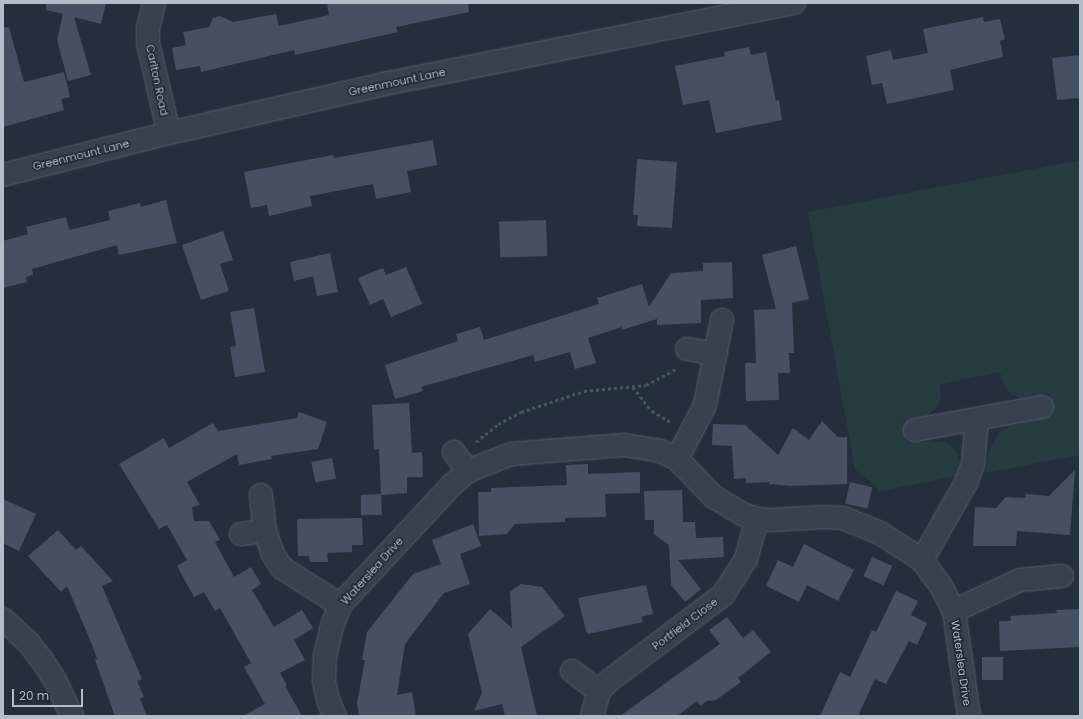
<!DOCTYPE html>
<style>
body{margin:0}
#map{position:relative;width:1083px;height:719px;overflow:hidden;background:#242f3e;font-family:Poppins,sans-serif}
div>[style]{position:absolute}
.green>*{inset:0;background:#263c3f}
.building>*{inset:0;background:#455162;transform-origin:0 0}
.path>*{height:2.5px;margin-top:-1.25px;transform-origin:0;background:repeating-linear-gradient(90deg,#44595c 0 3px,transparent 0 6px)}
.roads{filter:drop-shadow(0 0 1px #565f6c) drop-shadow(0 0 1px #565f6c)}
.minor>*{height:22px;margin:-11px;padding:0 11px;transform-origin:11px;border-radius:11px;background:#38414e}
span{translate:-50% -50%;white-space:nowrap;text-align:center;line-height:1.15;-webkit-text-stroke:3px #1d2633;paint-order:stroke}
.street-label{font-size:11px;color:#b4bcc9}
.frame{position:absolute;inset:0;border:4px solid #b4bcc9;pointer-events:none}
.scale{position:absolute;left:12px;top:689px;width:71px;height:18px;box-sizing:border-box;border:2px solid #b4bcc9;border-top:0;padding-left:5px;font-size:12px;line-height:14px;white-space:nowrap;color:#b4bcc9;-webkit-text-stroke:3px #1d2633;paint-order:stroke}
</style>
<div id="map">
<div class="green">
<i style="clip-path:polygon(1080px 160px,1080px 455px,985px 473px,988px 454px,999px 432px,1012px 425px,1053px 416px,1049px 394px,1021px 398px,1011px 394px,1004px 385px,1000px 372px,940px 384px,941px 399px,937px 407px,927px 416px,903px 420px,906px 442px,946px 442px,957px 452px,960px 462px,958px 476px,880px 491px,855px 469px,808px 212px)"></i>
</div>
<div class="building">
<i style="clip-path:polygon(46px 3px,106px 3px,101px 24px,74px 17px,91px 75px,68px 81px,57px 40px,63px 14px,46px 10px)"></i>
<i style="clip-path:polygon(327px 3px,468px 3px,469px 12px,396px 27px,398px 32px,295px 55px,294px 50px,201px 72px,200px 66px,176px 70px,172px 48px,186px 45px,183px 32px,209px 27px,213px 18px,220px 16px,233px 22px,276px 14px,279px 26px,329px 15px)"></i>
<i style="clip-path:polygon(983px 17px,984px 22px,1000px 19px,1005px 39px,1000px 41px,1003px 57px,950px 70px,954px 90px,887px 104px,882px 83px,872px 85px,866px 56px,891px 50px,893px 60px,928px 53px,923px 29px)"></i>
<i style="clip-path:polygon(9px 27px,24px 82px,64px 72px,70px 97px,61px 99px,64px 110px,3px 127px,3px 28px)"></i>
<i style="clip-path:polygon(749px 47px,751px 55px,766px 52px,776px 101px,779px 100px,782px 120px,716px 133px,709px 100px,683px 105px,675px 66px,725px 56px,724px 52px)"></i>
<i style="clip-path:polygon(1080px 55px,1080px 98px,1057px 100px,1052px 58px)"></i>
<i style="clip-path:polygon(433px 140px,437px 165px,407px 171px,411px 192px,376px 199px,373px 184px,310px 196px,312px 206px,269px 216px,267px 205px,251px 208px,244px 172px,333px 155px,334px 158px)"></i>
<i style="clip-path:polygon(637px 159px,677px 162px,672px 228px,637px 226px,638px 215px,633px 215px)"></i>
<i style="clip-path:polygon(166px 200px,177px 243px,119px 255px,117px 245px,32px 269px,33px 275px,26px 277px,27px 282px,3px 288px,3px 241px,28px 234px,26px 227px,66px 217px,69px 230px,110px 220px,108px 211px,140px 203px,141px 207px)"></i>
<i style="left:546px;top:220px;width:36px;height:47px;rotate:88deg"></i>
<i style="clip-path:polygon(223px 231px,233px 260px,220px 264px,229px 291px,201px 300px,182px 245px)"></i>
<i style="clip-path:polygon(796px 246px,809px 299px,792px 303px,794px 353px,789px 353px,790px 373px,778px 373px,779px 400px,746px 401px,745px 363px,756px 363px,754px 310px,776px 309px,762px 255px)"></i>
<i style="clip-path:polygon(330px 253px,338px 292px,317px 296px,313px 276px,294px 281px,290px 262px)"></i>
<i style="clip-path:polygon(732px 262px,733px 298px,701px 300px,701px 323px,657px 325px,657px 319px,622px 330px,622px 327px,588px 338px,596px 363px,575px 369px,570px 352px,535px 362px,533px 355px,421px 387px,423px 391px,395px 399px,385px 365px,458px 341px,456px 334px,480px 327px,484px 340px,599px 304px,597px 298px,642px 284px,649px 307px,671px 273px,703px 271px,703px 263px)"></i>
<i style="clip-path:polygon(406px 267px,422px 304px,391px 317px,383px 299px,370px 305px,358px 278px,383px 268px,386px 275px)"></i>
<i style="clip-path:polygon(254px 308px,265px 372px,235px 377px,230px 347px,236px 346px,230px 312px)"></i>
<i style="clip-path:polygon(409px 403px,412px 453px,422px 452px,423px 477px,407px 477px,407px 493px,381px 495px,382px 515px,361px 515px,361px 495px,381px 494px,379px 449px,374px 450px,372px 405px)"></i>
<i style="clip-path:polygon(299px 412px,327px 422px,318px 449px,271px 456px,272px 459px,239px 465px,237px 454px,187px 482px,200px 505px,192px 507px,194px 521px,209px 521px,220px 540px,215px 542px,234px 577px,251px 567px,261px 584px,252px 590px,274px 627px,302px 610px,313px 628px,294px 640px,305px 660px,280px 673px,287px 685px,285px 686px,302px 716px,243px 716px,265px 704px,244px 667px,251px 663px,220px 608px,215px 611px,204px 592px,194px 597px,177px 566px,187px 560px,167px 525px,159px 529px,119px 464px,164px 438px,169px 448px,213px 423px,218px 431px,297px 418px)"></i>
<i style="clip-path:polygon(822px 421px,838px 437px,847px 437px,847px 484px,790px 486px,769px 484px,769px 482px,746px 483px,746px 478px,734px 479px,732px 446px,712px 445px,713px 424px,745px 425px,778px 455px,793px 428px,809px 440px)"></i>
<i style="left:332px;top:458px;width:21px;height:21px;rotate:79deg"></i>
<i style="clip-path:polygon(588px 464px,588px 474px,640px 472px,640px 493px,605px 494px,606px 517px,565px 518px,565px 522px,515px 524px,507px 534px,479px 536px,478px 492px,491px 492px,491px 488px,567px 485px,566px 465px)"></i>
<i style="clip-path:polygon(1075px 470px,1070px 535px,1017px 531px,1016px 546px,973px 546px,975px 507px,996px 508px,1006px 497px,1025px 498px,1026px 494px,1049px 496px)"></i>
<i style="left:850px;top:482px;width:23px;height:22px;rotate:13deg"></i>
<i style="clip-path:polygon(682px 490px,683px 522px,695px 522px,696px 538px,723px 537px,724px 557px,678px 560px,701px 589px,685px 602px,671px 585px,669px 545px,654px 534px,654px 520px,645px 520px,644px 491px)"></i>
<i style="clip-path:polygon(3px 499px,36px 514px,19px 551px,3px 543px)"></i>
<i style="clip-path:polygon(362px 518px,363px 545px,352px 545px,352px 552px,327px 553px,328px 562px,310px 562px,309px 556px,298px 556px,297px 519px)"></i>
<i style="clip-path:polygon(473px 524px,481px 546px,460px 554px,470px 584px,444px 593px,405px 644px,397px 695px,412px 692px,416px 716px,359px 716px,357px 703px,365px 660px,362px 660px,367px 632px,413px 574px,441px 564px,432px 540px)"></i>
<i style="clip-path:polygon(58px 530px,76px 550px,81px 546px,113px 581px,102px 586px,142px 679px,137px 681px,144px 697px,140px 699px,147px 716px,115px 716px,95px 660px,97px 659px,93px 647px,67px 586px,61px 592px,28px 556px)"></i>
<i style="clip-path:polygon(804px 544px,854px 570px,838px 601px,807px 585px,799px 602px,766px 586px,778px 560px,793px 567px)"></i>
<i style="left:872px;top:557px;width:22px;height:21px;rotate:24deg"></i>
<i style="clip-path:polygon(521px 584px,542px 587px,565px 616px,521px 647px,537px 716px,505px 716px,502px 704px,474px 711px,482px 693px,468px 634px,490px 609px,512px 628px,510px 592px)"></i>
<i style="clip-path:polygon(646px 585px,653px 614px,641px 617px,643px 622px,588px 634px,586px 631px,578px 598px)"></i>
<i style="clip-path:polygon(896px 591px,918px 601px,911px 615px,927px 623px,917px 645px,909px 641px,886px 684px,875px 679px,858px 716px,820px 716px,840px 672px,850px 677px,872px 630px,876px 632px)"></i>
<i style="clip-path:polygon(1079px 609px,1080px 647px,1000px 651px,999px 621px,1011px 621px,1010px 616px,1057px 613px,1056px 610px)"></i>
<i style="clip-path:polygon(727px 617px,743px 638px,753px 630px,771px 652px,738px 678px,741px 682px,716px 700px,707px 701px,700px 706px,697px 701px,677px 716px,620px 716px,720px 644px,709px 630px)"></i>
<i style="left:1003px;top:657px;width:23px;height:21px;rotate:90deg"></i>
</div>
<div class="path">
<i style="left:633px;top:387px;width:31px;rotate:52deg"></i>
<i style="left:652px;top:411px;width:22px;rotate:30deg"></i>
<i style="left:476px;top:442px;width:28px;rotate:-39deg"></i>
<i style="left:498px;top:424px;width:26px;rotate:-28deg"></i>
<i style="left:521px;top:412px;width:66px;rotate:-18.4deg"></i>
<i style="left:584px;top:391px;width:62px;rotate:-5.5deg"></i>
<i style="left:646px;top:385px;width:34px;rotate:-28deg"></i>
</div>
<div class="roads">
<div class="minor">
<i style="left:154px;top:3px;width:26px;rotate:103deg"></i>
<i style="left:148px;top:28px;width:15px;rotate:90deg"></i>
<i style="left:148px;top:43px;width:92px;rotate:76.9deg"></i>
<i style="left:3px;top:175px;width:171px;rotate:-14.2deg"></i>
<i style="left:169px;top:133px;width:221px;rotate:-12.8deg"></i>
<i style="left:384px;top:84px;width:418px;rotate:-11.2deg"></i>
<i style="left:687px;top:349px;width:29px;rotate:10deg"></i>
<i style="left:915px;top:430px;width:129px;rotate:-10.3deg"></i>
<i style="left:454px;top:452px;width:24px;rotate:54deg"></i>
<i style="left:677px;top:459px;width:61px;rotate:-62.6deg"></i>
<i style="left:705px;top:405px;width:87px;rotate:-78.7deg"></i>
<i style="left:261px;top:495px;width:36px;rotate:84deg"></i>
<i style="left:265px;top:531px;width:24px;rotate:71deg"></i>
<i style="left:273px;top:554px;width:17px;rotate:57deg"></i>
<i style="left:282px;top:568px;width:69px;rotate:32.5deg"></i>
<i style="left:241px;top:534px;width:24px;rotate:-7deg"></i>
<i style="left:922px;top:560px;width:91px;rotate:-60.3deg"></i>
<i style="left:967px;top:481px;width:18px;rotate:-71deg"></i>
<i style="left:973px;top:464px;width:45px;rotate:-84.9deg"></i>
<i style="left:954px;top:611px;width:73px;rotate:-25.2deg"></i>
<i style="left:1020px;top:580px;width:42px;rotate:-5.4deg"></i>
<i style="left:3px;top:619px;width:35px;rotate:43deg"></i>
<i style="left:29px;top:643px;width:21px;rotate:53deg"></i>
<i style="left:42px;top:660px;width:24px;rotate:57deg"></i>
<i style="left:55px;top:680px;width:40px;rotate:65deg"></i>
<i style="left:572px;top:671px;width:34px;rotate:37deg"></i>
<i style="left:335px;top:716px;width:14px;rotate:-115deg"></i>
<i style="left:329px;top:703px;width:23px;rotate:-103deg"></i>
<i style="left:324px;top:681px;width:25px;rotate:-88deg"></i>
<i style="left:325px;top:656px;width:28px;rotate:-77deg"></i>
<i style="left:331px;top:629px;width:26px;rotate:-69deg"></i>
<i style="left:340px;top:605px;width:166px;rotate:-47deg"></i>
<i style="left:453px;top:484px;width:20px;rotate:-41deg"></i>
<i style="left:468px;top:471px;width:46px;rotate:-21.6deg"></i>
<i style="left:511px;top:454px;width:113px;rotate:-4.6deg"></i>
<i style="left:624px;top:445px;width:36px;rotate:9deg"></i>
<i style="left:660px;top:451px;width:19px;rotate:25deg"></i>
<i style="left:677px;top:459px;width:53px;rotate:45.8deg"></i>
<i style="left:714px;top:497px;width:33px;rotate:31deg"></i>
<i style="left:742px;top:514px;width:16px;rotate:18deg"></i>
<i style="left:757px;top:519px;width:15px;rotate:4deg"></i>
<i style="left:772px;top:520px;width:52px;rotate:-3.3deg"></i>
<i style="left:824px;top:517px;width:19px;rotate:3deg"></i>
<i style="left:843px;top:518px;width:40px;rotate:22deg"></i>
<i style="left:880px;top:533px;width:50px;rotate:32.7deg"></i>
<i style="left:922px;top:560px;width:32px;rotate:54deg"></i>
<i style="left:941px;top:586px;width:28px;rotate:63deg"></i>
<i style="left:954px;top:611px;width:106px;rotate:81.9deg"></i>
<i style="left:592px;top:716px;width:26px;rotate:-74deg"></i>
<i style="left:599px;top:691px;width:16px;rotate:-45deg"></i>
<i style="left:610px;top:680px;width:141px;rotate:-37deg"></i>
<i style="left:723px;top:595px;width:43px;rotate:-57.4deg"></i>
<i style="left:746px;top:559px;width:41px;rotate:-74.6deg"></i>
</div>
</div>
<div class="street-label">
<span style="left:157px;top:80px;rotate:78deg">Carlton Road</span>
<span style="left:397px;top:82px;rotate:-12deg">Greenmount Lane</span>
<span style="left:81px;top:155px;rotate:-14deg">Greenmount Lane</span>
<span style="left:372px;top:571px;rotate:-48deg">Waterslea Drive</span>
<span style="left:685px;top:624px;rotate:-37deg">Portfield Close</span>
<span style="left:961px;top:663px;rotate:82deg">Waterslea Drive</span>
</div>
<div class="frame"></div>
<div class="scale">20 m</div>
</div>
